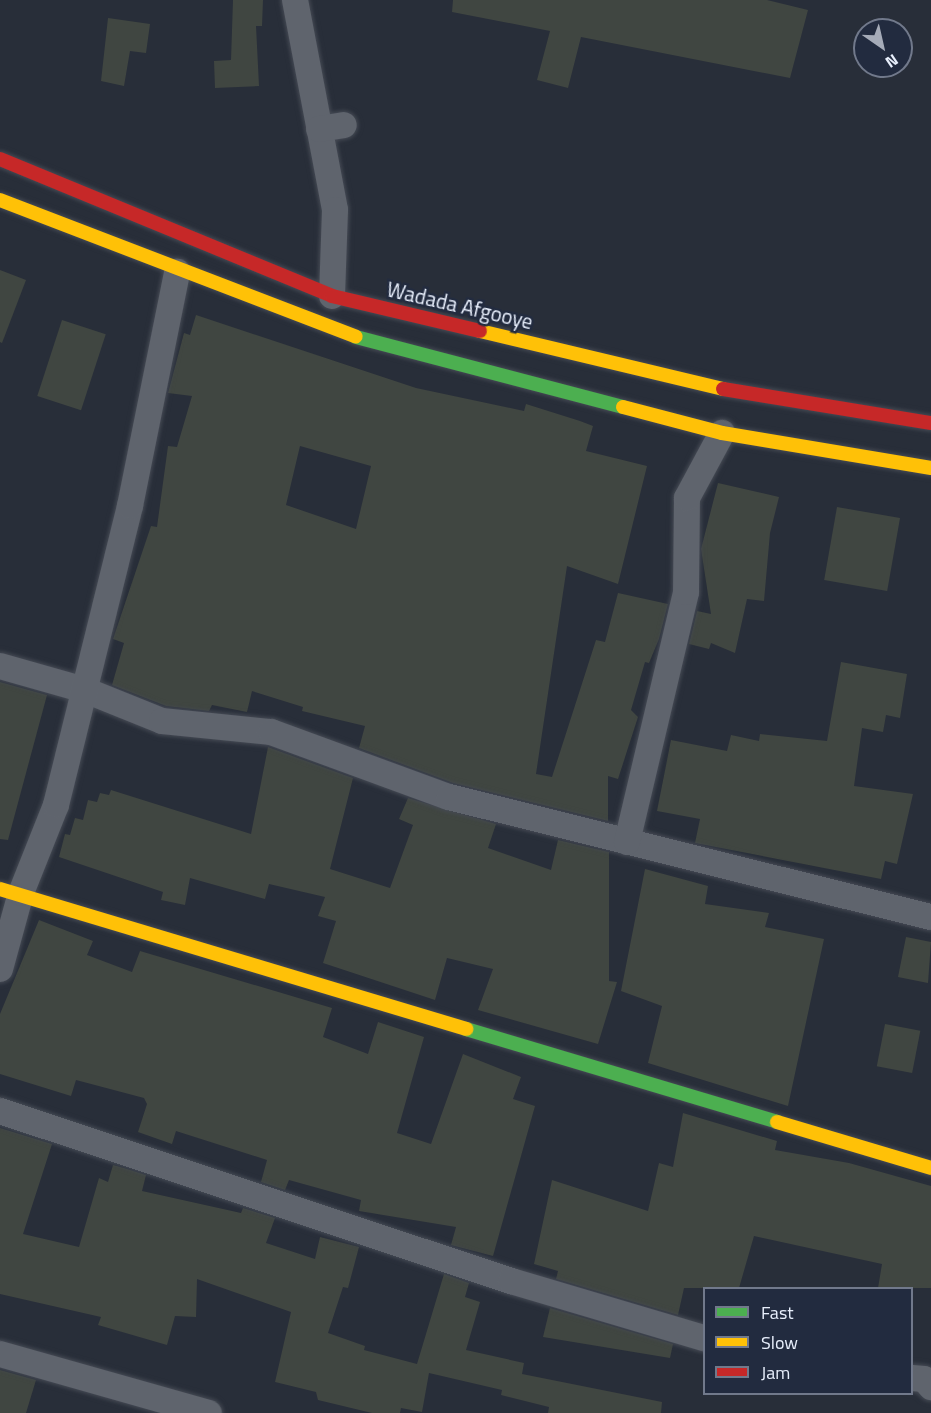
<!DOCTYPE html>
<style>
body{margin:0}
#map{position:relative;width:931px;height:1413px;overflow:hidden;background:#282e39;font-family:"Titillium Web",sans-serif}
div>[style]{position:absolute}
.building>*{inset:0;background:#404641;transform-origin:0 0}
.roads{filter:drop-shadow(0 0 2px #454a54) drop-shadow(0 0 2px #454a54)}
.street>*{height:26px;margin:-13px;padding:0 13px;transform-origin:13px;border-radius:13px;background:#5f646d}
.fast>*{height:14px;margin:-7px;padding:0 7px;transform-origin:7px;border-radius:7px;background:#4caf50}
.slow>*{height:14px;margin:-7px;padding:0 7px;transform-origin:7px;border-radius:7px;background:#ffc107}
.jam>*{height:14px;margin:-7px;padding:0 7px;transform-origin:7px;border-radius:7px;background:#c62828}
span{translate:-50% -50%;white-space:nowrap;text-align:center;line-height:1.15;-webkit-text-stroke:5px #222b3f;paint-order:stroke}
.street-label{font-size:21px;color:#e8effc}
.legend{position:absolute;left:703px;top:1287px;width:210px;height:108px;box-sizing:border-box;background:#222b3f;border:2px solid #71798b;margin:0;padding:8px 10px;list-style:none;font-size:18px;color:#e8effc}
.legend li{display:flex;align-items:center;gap:12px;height:30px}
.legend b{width:30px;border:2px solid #71798b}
.north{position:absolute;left:853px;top:18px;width:60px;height:60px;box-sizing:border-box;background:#222b3f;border:2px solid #71798b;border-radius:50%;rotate:146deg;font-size:16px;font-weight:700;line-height:24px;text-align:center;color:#e8effc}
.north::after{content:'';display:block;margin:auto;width:21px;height:27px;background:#a5abb8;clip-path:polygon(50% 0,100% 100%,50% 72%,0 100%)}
</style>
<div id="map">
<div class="building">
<i style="clip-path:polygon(233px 0,263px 0,262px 26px,256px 26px,259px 86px,215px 88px,214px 61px,231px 60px)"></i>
<i style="clip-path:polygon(453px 0,767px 0,808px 10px,790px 78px,581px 37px,568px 88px,537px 80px,550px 31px,452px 12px)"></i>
<i style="clip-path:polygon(108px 18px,150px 24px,146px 53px,130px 51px,124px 86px,101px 81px)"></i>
<i style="clip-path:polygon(0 270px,26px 280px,2px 343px,0 342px)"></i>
<i style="clip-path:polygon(evenodd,196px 315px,416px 388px,524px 411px,526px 404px,580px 421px,593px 426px,586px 451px,647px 466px,618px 584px,567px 566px,536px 774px,552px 777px,596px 640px,605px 642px,618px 593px,668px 604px,659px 639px,649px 663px,645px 662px,631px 710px,638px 717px,618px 779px,608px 776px,608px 821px,453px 783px,359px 748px,365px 726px,302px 711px,303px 707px,252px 691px,247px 712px,212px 705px,209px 711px,166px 706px,112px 685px,124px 643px,113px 639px,151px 526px,157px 527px,168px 446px,177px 447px,192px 396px,168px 393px,184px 333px,190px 335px,196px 315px,300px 446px,371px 466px,356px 529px,286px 505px,300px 446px)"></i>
<i style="left:62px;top:320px;width:46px;height:80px;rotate:18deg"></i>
<i style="clip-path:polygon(718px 483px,779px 497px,770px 533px,764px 601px,747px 599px,735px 653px,711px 643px,709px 649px,689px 644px,697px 611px,711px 614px,701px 549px)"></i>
<i style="left:837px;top:507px;width:64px;height:74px;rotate:10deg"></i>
<i style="clip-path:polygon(841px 662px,907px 674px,900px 718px,886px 715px,883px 732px,862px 728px,854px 786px,913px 794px,897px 864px,885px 861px,881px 879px,695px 843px,700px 819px,657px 811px,671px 740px,727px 751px,731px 735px,759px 741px,760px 734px,827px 741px)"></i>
<i style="clip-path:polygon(0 682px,47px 695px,8px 840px,0 839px)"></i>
<i style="clip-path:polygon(268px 747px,353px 778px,330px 869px,390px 888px,413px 825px,399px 819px,408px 798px,496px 824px,488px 848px,551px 870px,558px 840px,609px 852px,609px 981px,617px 982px,598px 1044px,478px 1010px,493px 969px,447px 958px,435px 1000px,323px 963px,336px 921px,318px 916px,325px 897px,269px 884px,265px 899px,190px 878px,185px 905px,161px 900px,163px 892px,59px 857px,65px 834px,70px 835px,75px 818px,83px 820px,88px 800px,97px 802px,100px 793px,109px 795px,111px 790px,251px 834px)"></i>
<i style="clip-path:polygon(645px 869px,708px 886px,705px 904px,769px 913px,765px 927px,824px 939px,788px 1106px,648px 1063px,662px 1006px,621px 991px)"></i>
<i style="clip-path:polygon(39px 920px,93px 941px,87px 955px,132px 972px,140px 951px,332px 1008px,323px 1037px,368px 1054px,378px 1022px,424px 1037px,397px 1133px,431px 1144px,463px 1054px,521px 1077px,513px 1099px,535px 1106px,493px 1256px,451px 1245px,456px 1227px,359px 1211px,361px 1200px,289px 1180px,285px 1190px,261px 1182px,267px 1160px,176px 1131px,172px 1144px,138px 1132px,147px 1104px,144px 1098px,76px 1080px,71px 1096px,0 1074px,0 1014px)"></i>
<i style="clip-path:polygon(906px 937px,931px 942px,928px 983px,898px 977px)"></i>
<i style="left:885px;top:1024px;width:36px;height:43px;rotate:11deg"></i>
<i style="clip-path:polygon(683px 1113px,777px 1141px,775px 1150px,849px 1163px,931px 1186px,931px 1288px,878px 1288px,882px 1264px,754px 1236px,739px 1288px,684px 1288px,678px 1315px,556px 1279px,558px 1271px,534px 1264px,552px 1180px,648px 1211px,659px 1163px,673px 1167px)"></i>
<i style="clip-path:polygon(0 1128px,52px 1144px,23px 1234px,79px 1247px,99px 1178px,108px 1182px,113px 1165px,124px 1168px,146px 1175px,142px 1191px,241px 1213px,243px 1208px,275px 1218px,266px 1243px,315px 1259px,320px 1237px,359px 1247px,348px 1288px,343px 1287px,328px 1333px,365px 1346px,364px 1350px,417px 1364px,444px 1274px,469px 1283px,465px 1297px,480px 1302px,466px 1350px,524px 1363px,522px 1374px,662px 1402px,661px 1413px,548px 1413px,549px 1407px,501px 1395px,502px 1390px,429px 1373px,422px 1412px,401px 1408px,400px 1413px,372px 1413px,318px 1400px,316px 1392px,275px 1382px,291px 1312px,197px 1279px,196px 1317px,175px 1316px,167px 1345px,98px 1325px,101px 1317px,0 1294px)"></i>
<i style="clip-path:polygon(550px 1308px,673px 1344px,670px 1358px,543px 1337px)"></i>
<i style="clip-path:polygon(0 1370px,36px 1380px,26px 1413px,0 1413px)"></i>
</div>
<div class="roads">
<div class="street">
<i style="left:295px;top:0;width:214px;rotate:79.2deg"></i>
<i style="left:335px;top:210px;width:86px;rotate:92deg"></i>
<i style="left:319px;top:129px;width:25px;rotate:-9deg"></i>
<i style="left:0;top:666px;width:88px;rotate:15.8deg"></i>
<i style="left:85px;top:690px;width:83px;rotate:21.9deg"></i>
<i style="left:162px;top:721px;width:110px;rotate:5.8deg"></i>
<i style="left:271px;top:732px;width:189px;rotate:20.1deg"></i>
<i style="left:449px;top:797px;width:497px;rotate:14deg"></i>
<i style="left:627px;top:842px;width:257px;rotate:-76.7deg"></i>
<i style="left:686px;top:592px;width:94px;rotate:-89.4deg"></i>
<i style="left:687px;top:498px;width:74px;rotate:-61.7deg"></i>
<i style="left:0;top:969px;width:79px;rotate:-74.6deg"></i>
<i style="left:21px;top:893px;width:95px;rotate:-68.3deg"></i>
<i style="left:56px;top:805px;width:308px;rotate:-76.1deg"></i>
<i style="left:130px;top:506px;width:239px;rotate:-78.6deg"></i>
<i style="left:0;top:1111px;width:539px;rotate:18.4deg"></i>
<i style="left:511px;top:1281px;width:201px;rotate:16.5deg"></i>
<i style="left:0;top:1354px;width:217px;rotate:15.8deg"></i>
<i style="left:912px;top:1378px;width:12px;rotate:5deg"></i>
<i style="left:924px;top:1379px;width:11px;rotate:49deg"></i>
</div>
<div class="fast">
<i style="left:356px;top:337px;width:276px;rotate:14.7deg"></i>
<i style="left:466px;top:1029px;width:325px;rotate:16.6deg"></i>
</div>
<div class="slow">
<i style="left:0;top:200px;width:381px;rotate:21deg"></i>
<i style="left:480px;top:331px;width:250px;rotate:13.4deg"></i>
<i style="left:623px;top:407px;width:102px;rotate:14.7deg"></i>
<i style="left:722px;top:433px;width:212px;rotate:9.5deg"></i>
<i style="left:0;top:889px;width:487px;rotate:16.7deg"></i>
<i style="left:777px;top:1122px;width:161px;rotate:16.6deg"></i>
</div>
<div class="jam">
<i style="left:0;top:159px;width:359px;rotate:22.4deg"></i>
<i style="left:332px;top:296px;width:152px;rotate:13.3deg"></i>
<i style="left:723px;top:389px;width:211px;rotate:9.3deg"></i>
</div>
</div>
<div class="street-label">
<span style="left:460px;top:305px;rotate:13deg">Wadada Afgooye</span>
</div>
<ul class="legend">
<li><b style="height:8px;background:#4caf50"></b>Fast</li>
<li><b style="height:8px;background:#ffc107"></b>Slow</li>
<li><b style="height:8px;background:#c62828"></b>Jam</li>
</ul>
<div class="north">N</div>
</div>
